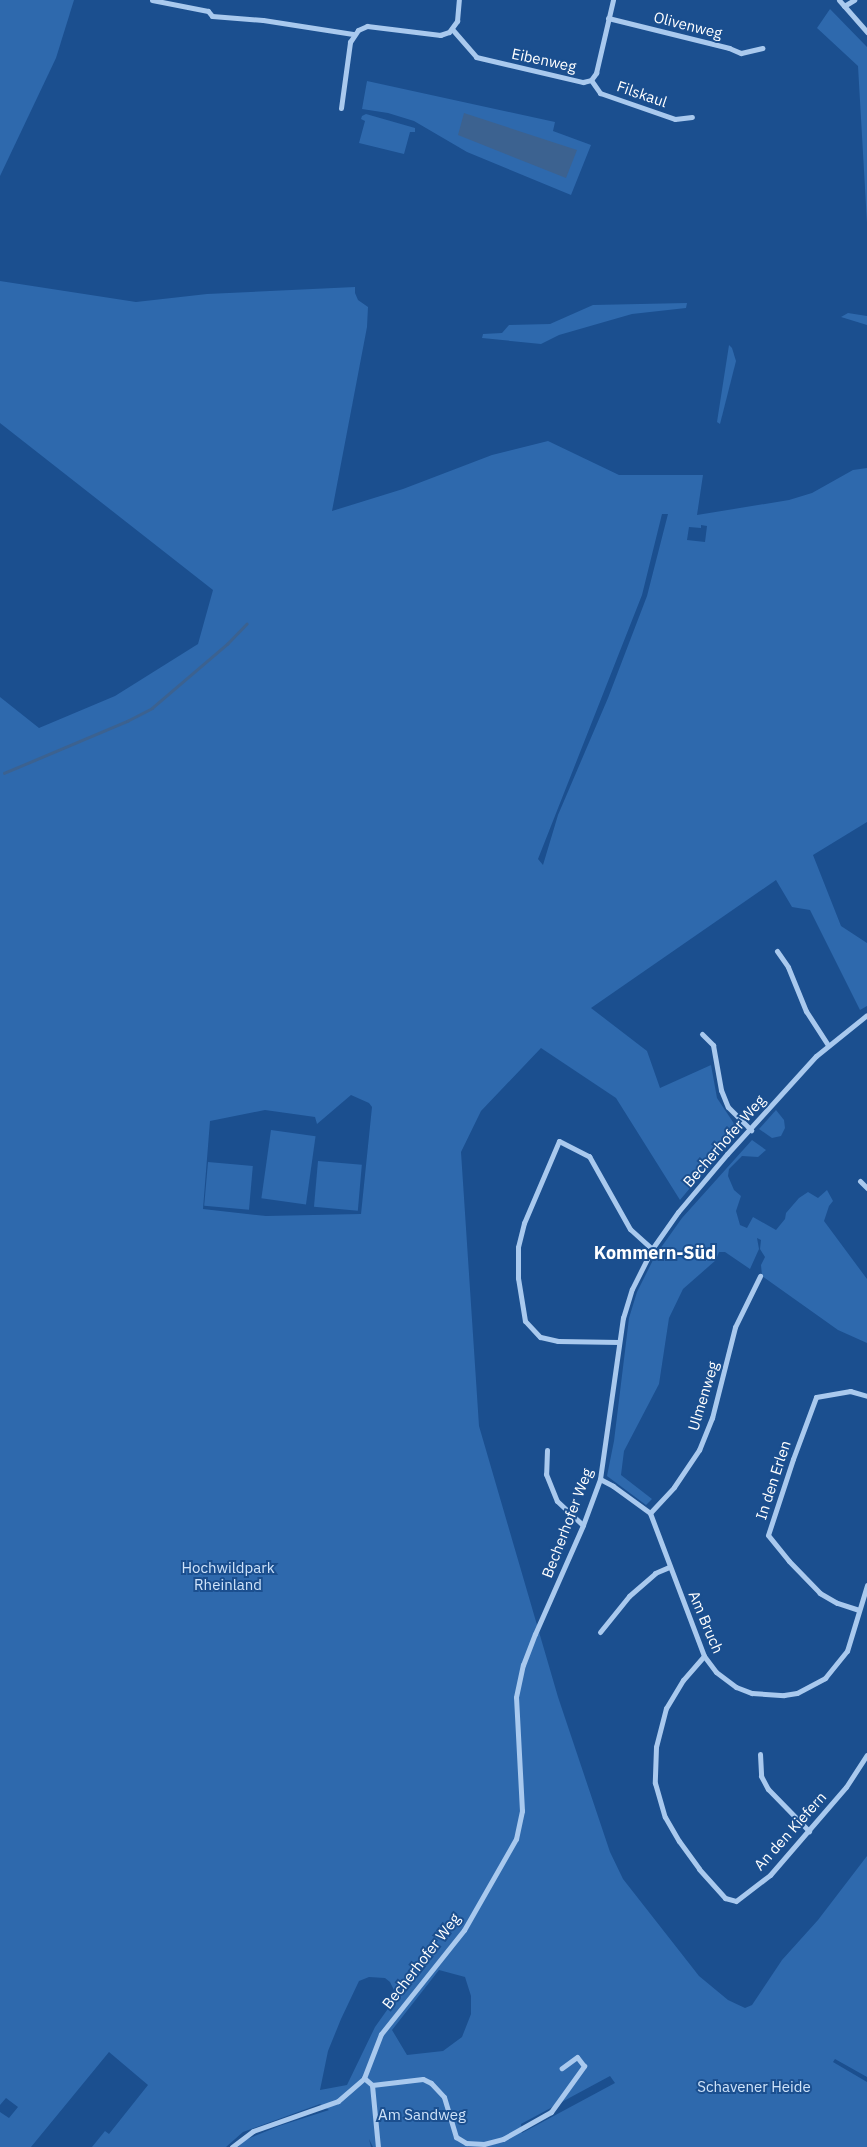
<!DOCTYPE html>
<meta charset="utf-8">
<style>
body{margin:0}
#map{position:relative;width:867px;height:2147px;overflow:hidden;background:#1b4f8f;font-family:"IBM Plex Sans",sans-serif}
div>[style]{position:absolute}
.green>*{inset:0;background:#2e69ad;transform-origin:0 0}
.water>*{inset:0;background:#3c6290}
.stream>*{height:2.5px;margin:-1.25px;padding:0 1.25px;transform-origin:1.25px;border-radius:1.25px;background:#3c6290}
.minor>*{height:5px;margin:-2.5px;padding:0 2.5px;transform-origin:2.5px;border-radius:2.5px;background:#a9c9ee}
span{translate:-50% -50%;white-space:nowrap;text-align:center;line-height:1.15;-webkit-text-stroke:4px #1b4f8f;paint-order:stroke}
.street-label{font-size:15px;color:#fff}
.park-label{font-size:15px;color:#cfe3fa}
.quarter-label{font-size:18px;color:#fff;font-weight:700}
</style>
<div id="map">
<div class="green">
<i style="clip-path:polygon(0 0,74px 0,56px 58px,0 176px)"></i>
<i style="clip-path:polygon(830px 9px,867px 47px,867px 223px,858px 66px,817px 28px)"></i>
<i style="clip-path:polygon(367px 81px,555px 122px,553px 131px,591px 145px,571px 195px,467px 152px,414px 121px,388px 113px,362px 109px)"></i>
<i style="clip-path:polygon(366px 114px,415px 128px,415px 132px,410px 132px,404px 154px,359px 143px,365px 121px,361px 119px,362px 116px)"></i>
<i style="clip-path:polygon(evenodd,0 281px,136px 302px,207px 294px,355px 287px,355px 293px,358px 300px,368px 307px,367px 327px,332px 511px,403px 489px,492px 455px,548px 441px,619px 475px,703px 475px,697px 515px,789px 500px,812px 493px,853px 470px,867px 468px,867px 822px,813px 855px,841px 926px,867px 943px,867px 1006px,860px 1010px,810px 910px,792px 907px,776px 880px,591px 1008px,647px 1051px,660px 1088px,711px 1065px,717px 1098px,739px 1131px,733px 1140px,725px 1146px,680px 1200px,616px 1098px,541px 1048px,481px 1111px,461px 1152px,479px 1426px,558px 1697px,610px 1852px,623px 1879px,699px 1976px,728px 2000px,745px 2008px,752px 2005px,782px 1960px,818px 1920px,867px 1856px,867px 2077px,835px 2059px,833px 2062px,867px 2082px,867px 2147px,373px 2147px,369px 2139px,371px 2147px,238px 2147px,245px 2140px,279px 2126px,329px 2110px,320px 2104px,243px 2132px,226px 2147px,92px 2147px,105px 2131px,109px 2134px,148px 2085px,109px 2052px,31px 2147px,0 2147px,0 2112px,9px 2118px,18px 2107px,6px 2098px,0 2105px,0 697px,39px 728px,115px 696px,198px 644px,213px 590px,0 423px,0 281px,662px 514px,668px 514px,647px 596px,608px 698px,558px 815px,543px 865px,538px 859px,642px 595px,662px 514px,0 281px,701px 525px,707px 526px,705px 542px,687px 540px,689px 527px,701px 528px,701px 525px,0 281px,351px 1095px,369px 1103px,372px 1107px,361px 1214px,266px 1216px,203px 1209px,210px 1121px,265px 1110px,315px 1117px,317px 1124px,351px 1095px,0 281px,439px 1970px,465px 1977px,471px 1996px,471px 2014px,462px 2037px,443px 2051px,407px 2055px,392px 2030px,439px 1970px,0 281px,369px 1977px,385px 1978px,390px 1982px,397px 1996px,375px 2027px,347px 2085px,320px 2090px,328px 2051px,341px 2019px,359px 1981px,369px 1977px,0 281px,610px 2076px,615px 2083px,522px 2133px,521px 2124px,610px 2076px)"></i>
<i style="clip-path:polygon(687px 303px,686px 308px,632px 314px,559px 335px,541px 344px,482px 338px,483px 334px,502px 333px,509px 325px,550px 324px,593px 305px)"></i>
<i style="clip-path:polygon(848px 313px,867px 316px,867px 325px,841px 317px)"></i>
<i style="clip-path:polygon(729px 345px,732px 348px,736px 361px,720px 424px,717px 422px)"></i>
<i style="clip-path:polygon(776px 1110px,784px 1120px,785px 1128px,781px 1136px,772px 1138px,759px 1129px)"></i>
<i style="left:271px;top:1130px;width:45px;height:69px;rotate:8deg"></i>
<i style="clip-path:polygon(752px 1140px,766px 1150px,758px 1157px,742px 1156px,729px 1169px,728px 1176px,734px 1190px,741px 1196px,736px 1211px,740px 1225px,747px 1228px,753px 1217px,776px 1230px,785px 1219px,786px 1213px,799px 1198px,808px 1192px,818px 1198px,827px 1190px,833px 1201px,829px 1206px,824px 1221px,867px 1279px,867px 1355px,867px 1343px,838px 1330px,762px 1276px,761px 1265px,765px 1257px,760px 1249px,761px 1240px,757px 1238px,759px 1249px,750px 1269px,725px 1252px,719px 1252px,716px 1260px,683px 1289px,669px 1318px,659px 1384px,624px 1451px,621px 1475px,652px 1499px,646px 1505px,607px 1476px,614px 1441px,629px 1318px,637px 1292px,655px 1256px,682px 1218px)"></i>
<i style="left:318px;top:1161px;width:44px;height:46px;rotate:5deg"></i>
<i style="left:208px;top:1162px;width:45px;height:44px;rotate:5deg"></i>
</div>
<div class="water">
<i style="clip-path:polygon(464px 113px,577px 150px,566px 178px,458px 135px)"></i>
</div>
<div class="stream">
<i style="left:4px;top:773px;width:134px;rotate:-22.9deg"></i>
<i style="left:127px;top:721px;width:28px;rotate:-27deg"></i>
<i style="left:152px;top:708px;width:99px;rotate:-40.5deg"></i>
<i style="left:227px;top:644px;width:28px;rotate:-46deg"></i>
</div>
<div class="minor">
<i style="left:152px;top:0;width:57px;rotate:11.1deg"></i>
<i style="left:208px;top:11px;width:6px;rotate:51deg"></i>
<i style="left:212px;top:16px;width:51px;rotate:4.5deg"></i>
<i style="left:263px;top:20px;width:91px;rotate:8.8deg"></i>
<i style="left:839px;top:0;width:43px;rotate:48.8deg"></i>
<i style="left:844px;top:6px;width:12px;rotate:-31deg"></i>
<i style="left:608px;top:18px;width:125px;rotate:13.9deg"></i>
<i style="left:729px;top:48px;width:13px;rotate:23deg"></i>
<i style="left:741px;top:53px;width:22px;rotate:-13deg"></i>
<i style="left:452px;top:29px;width:37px;rotate:49deg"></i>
<i style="left:476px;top:57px;width:110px;rotate:13.2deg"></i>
<i style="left:583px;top:82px;width:8px;rotate:-14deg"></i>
<i style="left:591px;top:80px;width:9px;rotate:-54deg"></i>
<i style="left:596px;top:73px;width:75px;rotate:-76.9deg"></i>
<i style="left:591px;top:80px;width:16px;rotate:55deg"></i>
<i style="left:600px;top:93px;width:79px;rotate:19.1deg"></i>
<i style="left:675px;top:119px;width:17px;rotate:-7deg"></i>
<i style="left:341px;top:108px;width:67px;rotate:-82.2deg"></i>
<i style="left:350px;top:42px;width:14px;rotate:-56deg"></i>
<i style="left:358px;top:30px;width:10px;rotate:-24deg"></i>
<i style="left:367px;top:26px;width:74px;rotate:7deg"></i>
<i style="left:440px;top:35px;width:9px;rotate:-18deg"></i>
<i style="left:449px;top:32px;width:14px;rotate:-54deg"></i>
<i style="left:457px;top:21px;width:21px;rotate:-85deg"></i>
<i style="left:777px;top:951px;width:19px;rotate:55deg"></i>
<i style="left:788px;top:967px;width:48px;rotate:67.8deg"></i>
<i style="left:806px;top:1011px;width:40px;rotate:57.1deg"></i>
<i style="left:702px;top:1034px;width:16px;rotate:45deg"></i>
<i style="left:713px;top:1045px;width:46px;rotate:79.9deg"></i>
<i style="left:721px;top:1090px;width:18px;rotate:68deg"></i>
<i style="left:728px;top:1107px;width:33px;rotate:45deg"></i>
<i style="left:860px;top:1181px;width:10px;rotate:45deg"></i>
<i style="left:619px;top:1342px;width:61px;rotate:-179.1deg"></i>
<i style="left:558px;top:1341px;width:18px;rotate:-167deg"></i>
<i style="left:540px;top:1337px;width:22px;rotate:-133deg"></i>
<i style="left:525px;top:1321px;width:44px;rotate:-99.2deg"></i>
<i style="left:518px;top:1278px;width:31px;rotate:-90deg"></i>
<i style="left:518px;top:1247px;width:25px;rotate:-76deg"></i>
<i style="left:524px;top:1223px;width:89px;rotate:-66.9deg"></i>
<i style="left:559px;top:1141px;width:34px;rotate:27deg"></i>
<i style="left:589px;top:1156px;width:84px;rotate:60.7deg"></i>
<i style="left:630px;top:1229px;width:30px;rotate:42deg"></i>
<i style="left:547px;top:1450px;width:24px;rotate:92deg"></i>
<i style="left:546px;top:1474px;width:29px;rotate:68deg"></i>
<i style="left:557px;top:1501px;width:35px;rotate:43deg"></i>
<i style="left:600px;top:1479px;width:15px;rotate:28deg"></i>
<i style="left:613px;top:1486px;width:46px;rotate:36.1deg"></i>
<i style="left:650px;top:1513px;width:153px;rotate:69.3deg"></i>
<i style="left:704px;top:1656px;width:20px;rotate:53deg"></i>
<i style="left:716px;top:1672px;width:25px;rotate:37deg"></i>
<i style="left:736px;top:1687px;width:17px;rotate:21deg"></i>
<i style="left:752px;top:1693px;width:32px;rotate:4deg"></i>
<i style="left:784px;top:1695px;width:13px;rotate:-9deg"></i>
<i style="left:797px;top:1693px;width:32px;rotate:-28deg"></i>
<i style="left:825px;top:1678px;width:35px;rotate:-51deg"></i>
<i style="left:847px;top:1651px;width:69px;rotate:-73.1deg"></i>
<i style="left:650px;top:1513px;width:35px;rotate:-47deg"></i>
<i style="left:674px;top:1487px;width:45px;rotate:-56deg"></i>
<i style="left:699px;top:1450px;width:35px;rotate:-68deg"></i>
<i style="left:712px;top:1418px;width:94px;rotate:-75.8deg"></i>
<i style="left:735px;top:1327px;width:57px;rotate:-63.9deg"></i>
<i style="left:859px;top:1610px;width:23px;rotate:-162deg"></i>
<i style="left:837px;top:1603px;width:20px;rotate:-150deg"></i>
<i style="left:820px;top:1593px;width:45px;rotate:-134.1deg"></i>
<i style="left:789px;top:1561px;width:33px;rotate:-129deg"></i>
<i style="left:768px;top:1535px;width:80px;rotate:-71.8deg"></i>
<i style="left:793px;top:1459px;width:66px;rotate:-69.6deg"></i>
<i style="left:816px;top:1397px;width:35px;rotate:-10deg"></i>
<i style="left:850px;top:1391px;width:18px;rotate:16deg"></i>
<i style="left:600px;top:1632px;width:46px;rotate:-51.1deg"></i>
<i style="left:629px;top:1596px;width:35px;rotate:-41deg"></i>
<i style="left:655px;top:1573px;width:15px;rotate:-23deg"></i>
<i style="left:704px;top:1656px;width:32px;rotate:131deg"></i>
<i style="left:683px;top:1680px;width:33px;rotate:121deg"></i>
<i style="left:666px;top:1708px;width:40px;rotate:104.4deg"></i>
<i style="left:656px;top:1747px;width:36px;rotate:92deg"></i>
<i style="left:655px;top:1783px;width:35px;rotate:74deg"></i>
<i style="left:665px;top:1817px;width:28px;rotate:60deg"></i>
<i style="left:679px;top:1841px;width:34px;rotate:54deg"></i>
<i style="left:699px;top:1869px;width:39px;rotate:48deg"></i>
<i style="left:725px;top:1898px;width:11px;rotate:15deg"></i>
<i style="left:736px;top:1901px;width:43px;rotate:-37.4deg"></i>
<i style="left:770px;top:1875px;width:116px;rotate:-49.2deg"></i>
<i style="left:846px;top:1787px;width:38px;rotate:-57deg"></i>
<i style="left:760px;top:1754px;width:22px;rotate:87deg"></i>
<i style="left:761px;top:1776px;width:15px;rotate:62deg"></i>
<i style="left:768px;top:1789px;width:59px;rotate:45.7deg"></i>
<i style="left:364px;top:2078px;width:11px;rotate:41deg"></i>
<i style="left:372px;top:2085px;width:62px;rotate:84.5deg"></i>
<i style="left:372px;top:2085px;width:51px;rotate:-6.7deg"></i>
<i style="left:423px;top:2079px;width:9px;rotate:27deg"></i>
<i style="left:431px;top:2083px;width:19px;rotate:47deg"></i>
<i style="left:444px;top:2097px;width:42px;rotate:73.3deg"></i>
<i style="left:456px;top:2137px;width:12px;rotate:31deg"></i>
<i style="left:466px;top:2143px;width:18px;rotate:3deg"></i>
<i style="left:484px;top:2144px;width:20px;rotate:-15deg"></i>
<i style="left:503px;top:2139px;width:55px;rotate:-29.4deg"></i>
<i style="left:551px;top:2112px;width:57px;rotate:-54.3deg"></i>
<i style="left:584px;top:2066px;width:11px;rotate:-128deg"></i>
<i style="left:577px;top:2057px;width:19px;rotate:144deg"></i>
<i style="left:232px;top:2147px;width:26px;rotate:-37deg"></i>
<i style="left:253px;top:2131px;width:90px;rotate:-19.4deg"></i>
<i style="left:338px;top:2101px;width:35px;rotate:-41deg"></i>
<i style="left:364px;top:2078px;width:47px;rotate:-68.9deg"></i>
<i style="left:381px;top:2034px;width:133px;rotate:-51.4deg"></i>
<i style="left:464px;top:1930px;width:105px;rotate:-60.3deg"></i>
<i style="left:516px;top:1839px;width:29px;rotate:-78deg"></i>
<i style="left:522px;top:1811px;width:114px;rotate:-93deg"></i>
<i style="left:516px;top:1697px;width:33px;rotate:-78deg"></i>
<i style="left:523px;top:1665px;width:33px;rotate:-69deg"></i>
<i style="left:535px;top:1634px;width:119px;rotate:-66.2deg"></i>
<i style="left:583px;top:1525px;width:49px;rotate:-69.7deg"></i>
<i style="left:600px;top:1479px;width:163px;rotate:-81.9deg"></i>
<i style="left:623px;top:1318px;width:30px;rotate:-73deg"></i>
<i style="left:632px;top:1289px;width:45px;rotate:-63.4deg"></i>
<i style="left:652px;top:1249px;width:45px;rotate:-54.9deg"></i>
<i style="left:678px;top:1212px;width:76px;rotate:-49.8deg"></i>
<i style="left:727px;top:1154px;width:132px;rotate:-47.8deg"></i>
<i style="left:816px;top:1056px;width:65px;rotate:-38.8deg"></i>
</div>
<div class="street-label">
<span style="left:688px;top:25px;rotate:14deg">Olivenweg</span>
<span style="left:544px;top:60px;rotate:12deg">Eibenweg</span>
<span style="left:642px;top:94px;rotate:19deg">Filskaul</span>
<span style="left:724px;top:1141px;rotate:-49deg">Becherhofer Weg</span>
<span style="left:703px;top:1396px;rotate:-73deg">Ulmenweg</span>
<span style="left:773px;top:1480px;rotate:-72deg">In den Erlen</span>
<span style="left:567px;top:1523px;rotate:-69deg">Becherhofer Weg</span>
<span style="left:706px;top:1622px;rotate:67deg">Am Bruch</span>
<span style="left:790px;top:1831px;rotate:-48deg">An den Kiefern</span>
<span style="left:421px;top:1961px;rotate:-52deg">Becherhofer Weg</span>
</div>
<div class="park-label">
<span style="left:228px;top:1576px">Hochwildpark<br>Rheinland</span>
<span style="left:754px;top:2087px">Schavener Heide</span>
<span style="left:422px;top:2115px">Am Sandweg</span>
</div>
<div class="quarter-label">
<span style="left:655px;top:1253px">Kommern-Süd</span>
</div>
</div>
